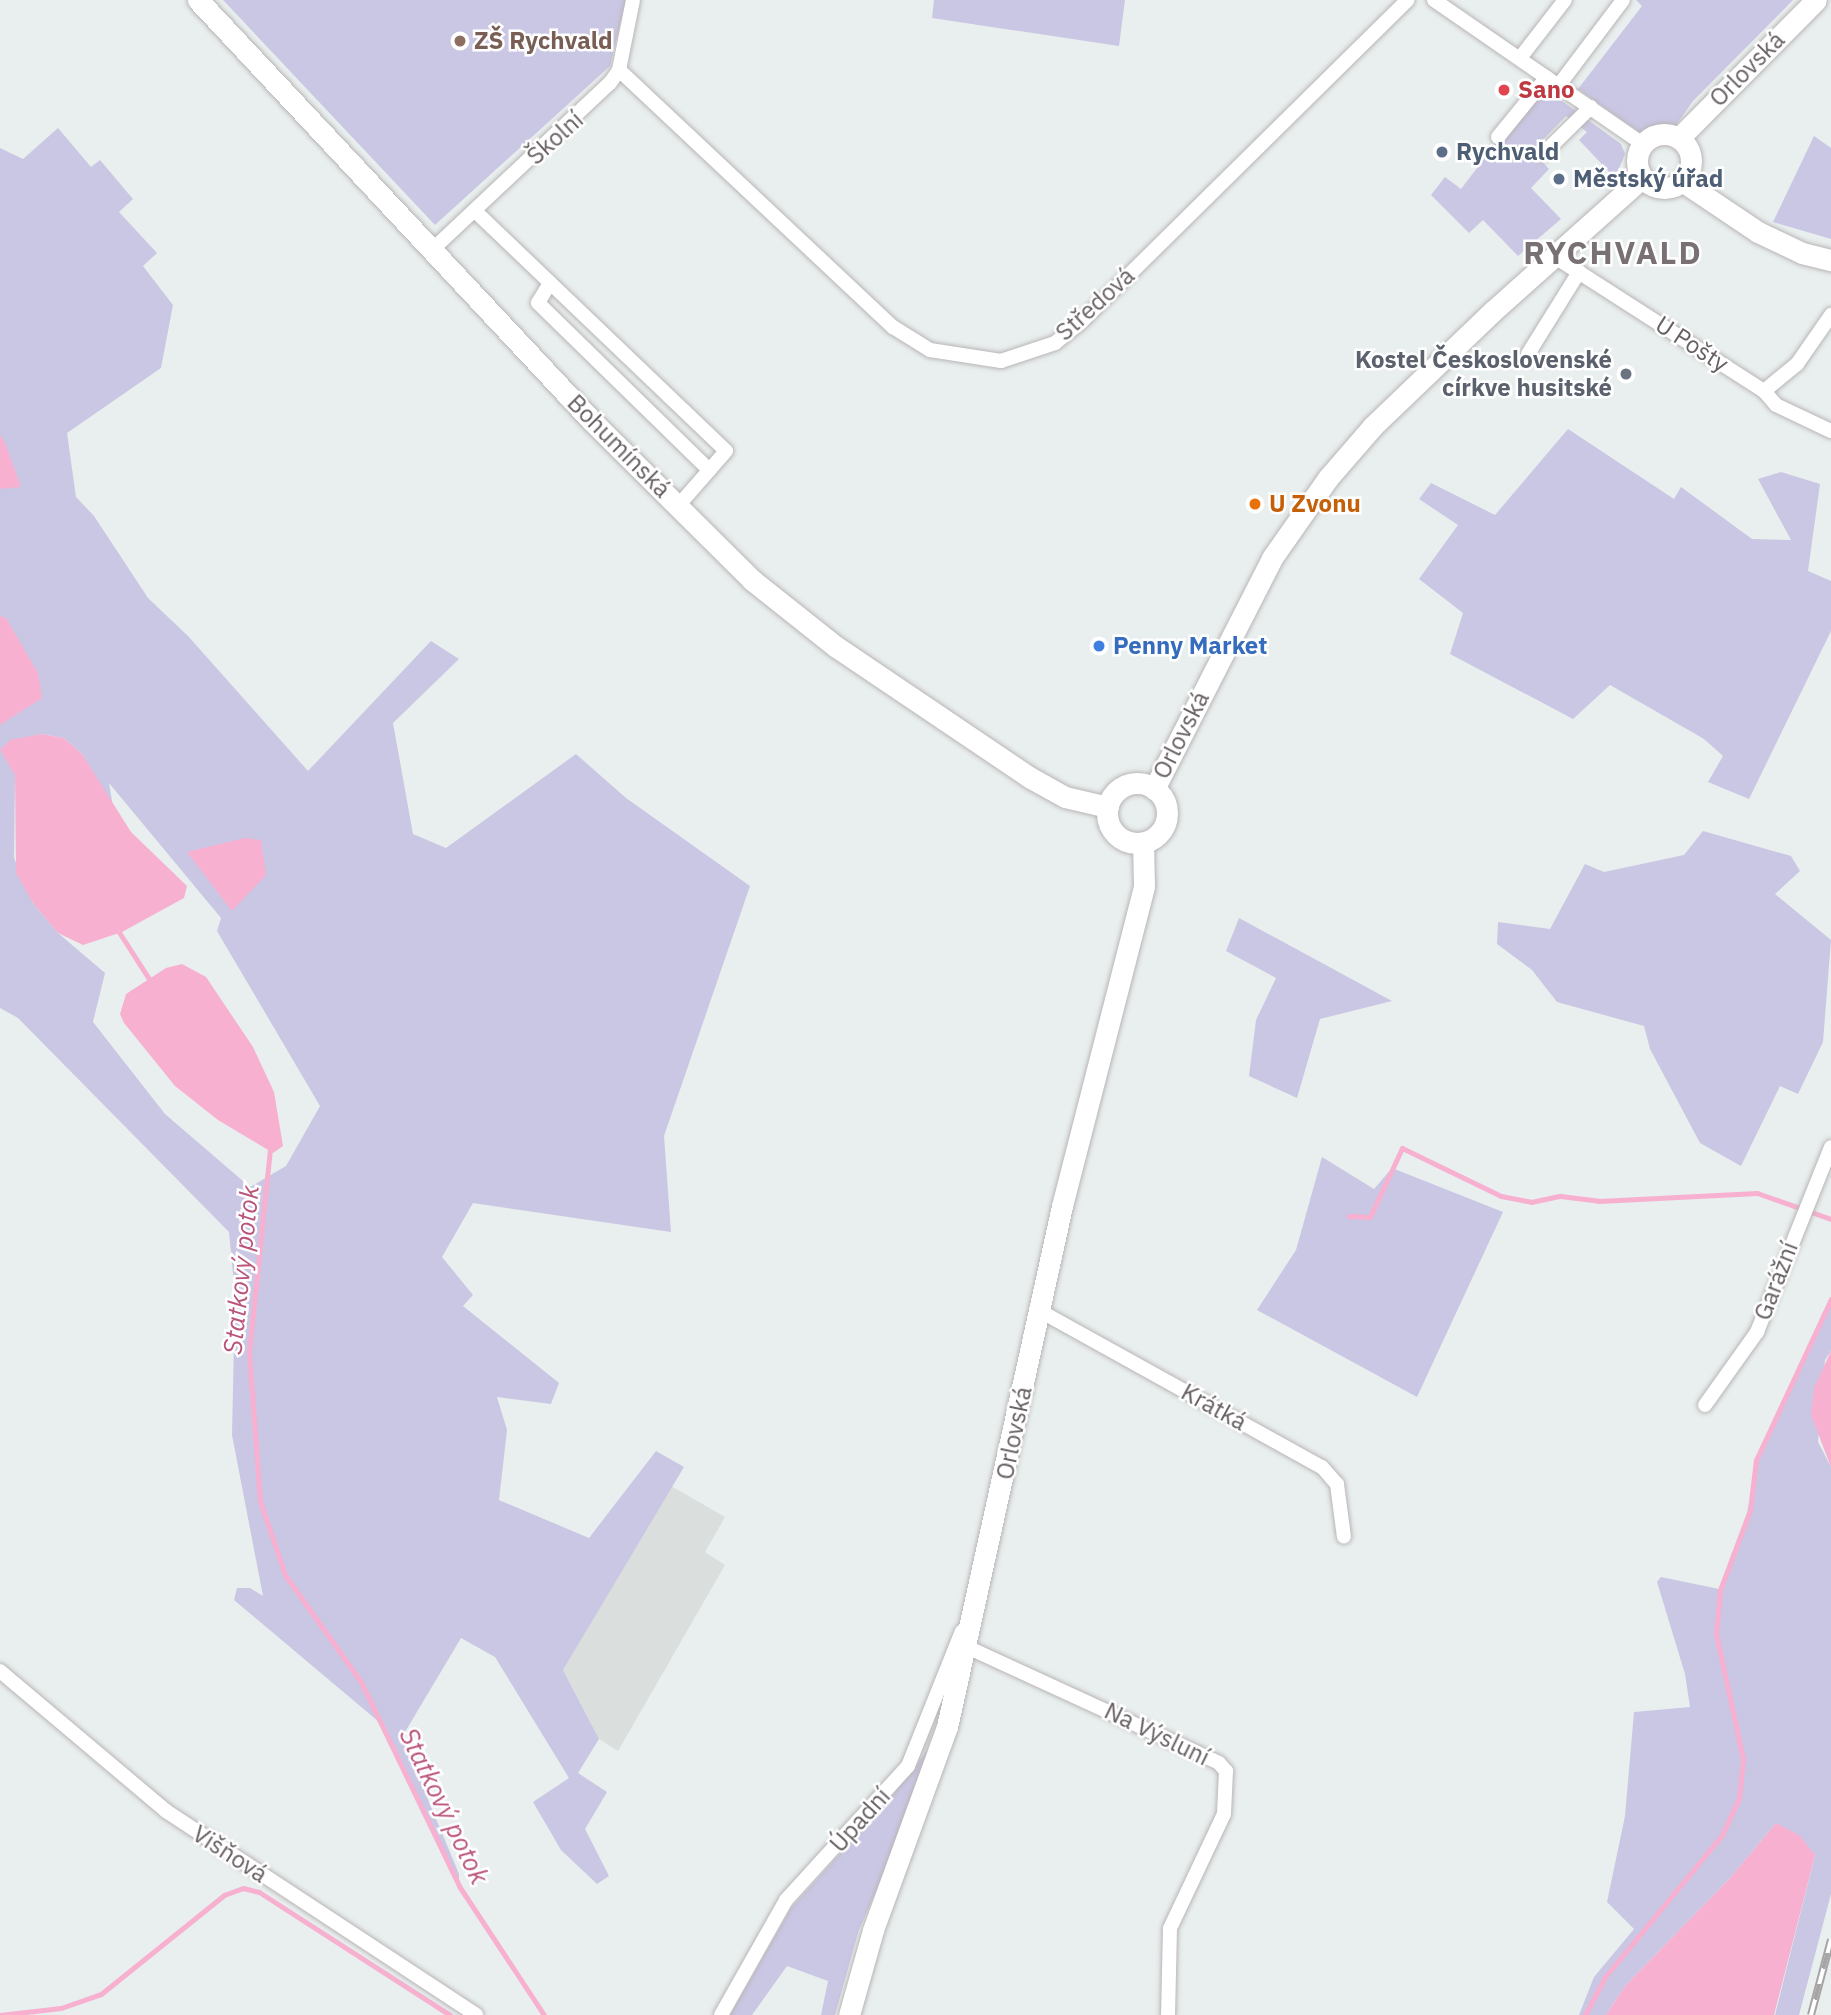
<!DOCTYPE html>
<meta charset="utf-8">
<style>
body{margin:0}
#map{position:relative;width:1831px;height:2015px;overflow:hidden;background:#e8efee;font-family:"IBM Plex Sans",sans-serif}
div>[style]{position:absolute}
.industrial>*{inset:0;background:#dadedd}
.green>*{inset:0;background:#cac7e4}
.water>*{inset:0;background:#f7b0d0}
.stream>*{height:5px;margin:-2.5px;padding:0 2.5px;transform-origin:2.5px;border-radius:2.5px;background:#f7b0d0}
.roads{filter:drop-shadow(0 0 2px #bab4b6) drop-shadow(0 0 2px #bab4b6)}
.street>*{height:14px;margin:-7px;padding:0 7px;transform-origin:7px;border-radius:7px;background:#fff}
.secondary>*{height:21px;margin:-10.5px;padding:0 10.5px;transform-origin:10.5px;border-radius:10.5px;background:#fff}
.secondary>.ring{margin:-10.5px;padding:0;box-sizing:content-box;background:none;border:21px solid #fff;border-radius:50%}
.rail>*{height:8px;margin-top:-4px;transform-origin:0;background:repeating-linear-gradient(90deg,#fff 0 16px,#a7a4a5 0 32px);box-sizing:border-box;border-block:2px solid #a7a4a5}
.dots>*{width:19px;height:19px;translate:-50% -50%;box-sizing:border-box;border:4px solid #fff;border-radius:50%}
span{translate:-50% -50%;white-space:nowrap;text-align:center;line-height:1.15;-webkit-text-stroke:5px #fff;paint-order:stroke}
.education-label{font-size:24px;color:#785e54;font-weight:700}
.left{translate:0 -50%;text-align:left}
.street-label{font-size:24px;color:#665f61}
.health-label{font-size:24px;color:#be3a42;font-weight:700}
.service-label{font-size:24px;color:#4e5e75;font-weight:700}
.worship-label{font-size:24px;color:#5b616d;font-weight:700}
.right{translate:-100% -50%;text-align:right}
.food-label{font-size:24px;color:#c56008;font-weight:700}
.shop-label{font-size:24px;color:#366cbe;font-weight:700}
.water-label{font-size:26px;color:#b9547a;font-style:italic}
.district-label{font-size:32px;color:#787073;font-weight:700;letter-spacing:2px}
</style>
<div id="map">
<div class="industrial">
<i style="clip-path:polygon(671px 1486px,725px 1517px,705px 1552px,725px 1565px,618px 1751px,599px 1739px,563px 1670px)"></i>
</div>
<div class="green">
<i style="clip-path:polygon(223px 0,626px 0,610px 66px,435px 225px)"></i>
<i style="clip-path:polygon(934px 0,1125px 0,1119px 46px,932px 18px)"></i>
<i style="clip-path:polygon(1636px 0,1793px 0,1693px 101px,1676px 125px,1655px 126px,1640px 133px,1578px 89px,1642px 6px)"></i>
<i style="clip-path:polygon(1540px 85px,1621px 144px,1625px 154px,1615px 178px,1579px 140px,1587px 132px,1566px 116px,1532px 151px,1549px 169px,1531px 188px,1561px 219px,1518px 256px,1483px 220px,1469px 233px,1431px 195px,1445px 177px,1461px 189px)"></i>
<i style="clip-path:polygon(evenodd,58px 128px,91px 167px,100px 160px,133px 199px,119px 212px,157px 253px,143px 266px,173px 305px,161px 368px,67px 433px,76px 497px,94px 516px,148px 598px,188px 636px,308px 771px,431px 641px,459px 659px,393px 723px,413px 834px,446px 848px,576px 754px,626px 798px,750px 886px,664px 1136px,671px 1232px,473px 1203px,442px 1257px,473px 1295px,463px 1306px,559px 1383px,551px 1404px,497px 1397px,507px 1430px,499px 1500px,589px 1538px,656px 1451px,684px 1467px,563px 1670px,599px 1739px,578px 1773px,607px 1792px,585px 1829px,609px 1876px,597px 1884px,561px 1850px,533px 1802px,569px 1778px,495px 1657px,461px 1638px,402px 1737px,459px 1874px,459px 1886px,379px 1722px,234px 1600px,237px 1588px,250px 1588px,263px 1596px,232px 1435px,235px 1294px,229px 1232px,18px 1018px,0 1008px,0 148px,23px 159px,58px 128px,41px 734px,64px 738px,82px 754px,113px 807px,109px 783px,221px 918px,217px 931px,320px 1106px,286px 1166px,250px 1187px,165px 1114px,93px 1022px,105px 973px,58px 933px,33px 903px,14px 858px,15px 775px,23px 740px,41px 734px)"></i>
<i style="clip-path:polygon(1814px 136px,1831px 148px,1831px 239px,1773px 222px)"></i>
<i style="clip-path:polygon(1568px 429px,1674px 499px,1681px 487px,1752px 539px,1791px 540px,1758px 479px,1781px 472px,1820px 484px,1808px 571px,1831px 581px,1831px 631px,1749px 799px,1708px 782px,1723px 756px,1704px 739px,1610px 685px,1573px 719px,1450px 654px,1463px 613px,1419px 579px,1458px 525px,1419px 499px,1431px 483px,1495px 515px)"></i>
<i style="clip-path:polygon(1703px 831px,1791px 856px,1800px 871px,1775px 894px,1831px 940px,1823px 1042px,1798px 1094px,1780px 1086px,1741px 1166px,1700px 1143px,1650px 1049px,1644px 1026px,1557px 1002px,1532px 970px,1497px 944px,1498px 922px,1550px 929px,1585px 864px,1604px 872px,1684px 855px)"></i>
<i style="clip-path:polygon(1239px 918px,1392px 1001px,1320px 1019px,1297px 1098px,1249px 1076px,1256px 1020px,1276px 978px,1226px 951px)"></i>
<i style="clip-path:polygon(1322px 1157px,1374px 1189px,1392px 1168px,1503px 1212px,1417px 1397px,1257px 1310px,1296px 1250px)"></i>
<i style="clip-path:polygon(1831px 1302px,1831px 1351px,1825px 1360px,1818px 1442px,1831px 1467px,1831px 1894px,1799px 2015px,1775px 2015px,1815px 1855px,1776px 1823px,1731px 1877px,1625px 1986px,1606px 2015px,1579px 2015px,1594px 1977px,1634px 1929px,1607px 1902px,1625px 1816px,1634px 1712px,1690px 1707px,1685px 1674px,1657px 1582px,1661px 1577px,1719px 1589px,1747px 1513px,1757px 1460px)"></i>
<i style="clip-path:polygon(929px 1748px,896px 1846px,859px 1930px,835px 2015px,821px 2015px,828px 1981px,787px 1966px,752px 2015px,730px 2015px,791px 1908px,892px 1796px)"></i>
</div>
<div class="water">
<i style="clip-path:polygon(0 435px,5px 443px,21px 487px,0 489px)"></i>
<i style="clip-path:polygon(0 616px,6px 618px,38px 673px,42px 698px,0 725px)"></i>
<i style="clip-path:polygon(41px 734px,64px 738px,82px 754px,131px 832px,187px 886px,184px 898px,122px 932px,83px 945px,58px 933px,33px 903px,16px 873px,15px 775px,0 750px,10px 740px)"></i>
<i style="clip-path:polygon(245px 838px,261px 840px,266px 875px,232px 911px,187px 852px)"></i>
<i style="clip-path:polygon(182px 964px,206px 977px,253px 1047px,274px 1092px,283px 1146px,273px 1153px,218px 1120px,175px 1086px,124px 1023px,120px 1014px,126px 994px,166px 968px)"></i>
<i style="clip-path:polygon(1831px 1351px,1831px 1467px,1811px 1415px,1814px 1388px)"></i>
<i style="clip-path:polygon(1776px 1823px,1799px 1835px,1815px 1855px,1774px 2015px,1606px 2015px,1625px 1986px,1731px 1877px)"></i>
</div>
<div class="stream">
<i style="left:117px;top:929px;width:67px;rotate:57.3deg"></i>
<i style="left:270px;top:1149px;width:204px;rotate:95.9deg"></i>
<i style="left:249px;top:1352px;width:149px;rotate:85.8deg"></i>
<i style="left:260px;top:1501px;width:78px;rotate:71.3deg"></i>
<i style="left:285px;top:1575px;width:131px;rotate:54.6deg"></i>
<i style="left:361px;top:1682px;width:226px;rotate:64.3deg"></i>
<i style="left:459px;top:1886px;width:154px;rotate:56.6deg"></i>
<i style="left:1349px;top:1216px;width:21px;rotate:3deg"></i>
<i style="left:1370px;top:1217px;width:76px;rotate:-65.1deg"></i>
<i style="left:1402px;top:1148px;width:110px;rotate:25.9deg"></i>
<i style="left:1501px;top:1196px;width:31px;rotate:11deg"></i>
<i style="left:1531px;top:1202px;width:30px;rotate:-12deg"></i>
<i style="left:1560px;top:1196px;width:39px;rotate:7deg"></i>
<i style="left:1599px;top:1201px;width:158px;rotate:-2.9deg"></i>
<i style="left:1757px;top:1193px;width:78px;rotate:19.4deg"></i>
<i style="left:0;top:2015px;width:61px;rotate:-6.5deg"></i>
<i style="left:61px;top:2008px;width:42px;rotate:-19.3deg"></i>
<i style="left:101px;top:1994px;width:158px;rotate:-38.8deg"></i>
<i style="left:224px;top:1895px;width:20px;rotate:-20deg"></i>
<i style="left:243px;top:1888px;width:16px;rotate:14deg"></i>
<i style="left:259px;top:1892px;width:227px;rotate:32.8deg"></i>
<i style="left:1585px;top:2015px;width:43px;rotate:-62.2deg"></i>
<i style="left:1605px;top:1977px;width:184px;rotate:-50.5deg"></i>
<i style="left:1722px;top:1835px;width:41px;rotate:-65.3deg"></i>
<i style="left:1739px;top:1798px;width:39px;rotate:-84deg"></i>
<i style="left:1743px;top:1759px;width:128px;rotate:-102.2deg"></i>
<i style="left:1716px;top:1634px;width:44px;rotate:-84.8deg"></i>
<i style="left:1720px;top:1590px;width:85px;rotate:-69.4deg"></i>
<i style="left:1750px;top:1510px;width:50px;rotate:-83.2deg"></i>
<i style="left:1756px;top:1460px;width:178px;rotate:-65deg"></i>
</div>
<div class="roads">
<div class="street">
<i style="left:1434px;top:0;width:254px;rotate:34.6deg"></i>
<i style="left:1520px;top:58px;width:73px;rotate:-52.2deg"></i>
<i style="left:619px;top:70px;width:376px;rotate:43.2deg"></i>
<i style="left:893px;top:327px;width:44px;rotate:31.9deg"></i>
<i style="left:930px;top:350px;width:72px;rotate:8.8deg"></i>
<i style="left:1001px;top:361px;width:57px;rotate:-18.4deg"></i>
<i style="left:1055px;top:343px;width:35px;rotate:-39deg"></i>
<i style="left:1082px;top:321px;width:457px;rotate:-44.6deg"></i>
<i style="left:1559px;top:85px;width:106px;rotate:-53deg"></i>
<i style="left:1498px;top:137px;width:77px;rotate:-50.8deg"></i>
<i style="left:1543px;top:154px;width:67px;rotate:-44.4deg"></i>
<i style="left:475px;top:211px;width:347px;rotate:43.7deg"></i>
<i style="left:726px;top:451px;width:73px;rotate:131.1deg"></i>
<i style="left:433px;top:249px;width:243px;rotate:-43.2deg"></i>
<i style="left:610px;top:83px;width:16px;rotate:-55deg"></i>
<i style="left:619px;top:70px;width:71px;rotate:-78.7deg"></i>
<i style="left:1552px;top:255px;width:252px;rotate:32.7deg"></i>
<i style="left:1764px;top:391px;width:18px;rotate:49deg"></i>
<i style="left:1776px;top:405px;width:61px;rotate:25.3deg"></i>
<i style="left:550px;top:283px;width:23px;rotate:121deg"></i>
<i style="left:538px;top:303px;width:239px;rotate:44.3deg"></i>
<i style="left:1528px;top:354px;width:97px;rotate:-58.1deg"></i>
<i style="left:1764px;top:391px;width:43px;rotate:-39.3deg"></i>
<i style="left:1797px;top:364px;width:60px;rotate:-55.2deg"></i>
<i style="left:1040px;top:1311px;width:322px;rotate:29deg"></i>
<i style="left:1322px;top:1467px;width:23px;rotate:49deg"></i>
<i style="left:1337px;top:1484px;width:53px;rotate:82.5deg"></i>
<i style="left:1705px;top:1405px;width:90px;rotate:-54.5deg"></i>
<i style="left:1757px;top:1332px;width:199px;rotate:-68.2deg"></i>
<i style="left:967px;top:1647px;width:277px;rotate:24.7deg"></i>
<i style="left:1219px;top:1763px;width:11px;rotate:49deg"></i>
<i style="left:1226px;top:1771px;width:43px;rotate:92.7deg"></i>
<i style="left:1224px;top:1814px;width:126px;rotate:115.3deg"></i>
<i style="left:1170px;top:1928px;width:87px;rotate:91.3deg"></i>
<i style="left:0;top:1671px;width:217px;rotate:40.1deg"></i>
<i style="left:166px;top:1811px;width:371px;rotate:33.3deg"></i>
<i style="left:721px;top:2015px;width:132px;rotate:-60.5deg"></i>
<i style="left:786px;top:1900px;width:181px;rotate:-47.7deg"></i>
<i style="left:908px;top:1766px;width:145px;rotate:-68.2deg"></i>
</div>
<div class="secondary">
<i style="left:198px;top:0;width:575px;rotate:46.9deg"></i>
<i style="left:591px;top:420px;width:227px;rotate:44.8deg"></i>
<i style="left:752px;top:580px;width:106px;rotate:38.5deg"></i>
<i style="left:835px;top:646px;width:234px;rotate:34deg"></i>
<i style="left:1029px;top:777px;width:41px;rotate:29.1deg"></i>
<i style="left:1065px;top:797px;width:44px;rotate:13.1deg"></i>
<i class="ring" style="left:1637px;top:134px;width:33px;height:33px"></i>
<i style="left:1679px;top:138px;width:194px;rotate:-45.2deg"></i>
<i style="left:1682px;top:181px;width:92px;rotate:33.9deg"></i>
<i style="left:1758px;top:232px;width:49px;rotate:25.5deg"></i>
<i style="left:1802px;top:253px;width:30px;rotate:14deg"></i>
<i class="ring" style="left:1107px;top:783px;width:39px;height:39px"></i>
<i style="left:1154px;top:789px;width:259px;rotate:-62.9deg"></i>
<i style="left:1272px;top:558px;width:98px;rotate:-55deg"></i>
<i style="left:1328px;top:478px;width:69px;rotate:-49.1deg"></i>
<i style="left:1373px;top:426px;width:166px;rotate:-43.8deg"></i>
<i style="left:1493px;top:311px;width:200px;rotate:-41.8deg"></i>
<i style="left:849px;top:2015px;width:88px;rotate:-74.2deg"></i>
<i style="left:873px;top:1930px;width:216px;rotate:-70deg"></i>
<i style="left:947px;top:1727px;width:534px;rotate:-77.55deg"></i>
<i style="left:1062px;top:1206px;width:330px;rotate:-75.6deg"></i>
<i style="left:1144px;top:886px;width:43px;rotate:-91.3deg"></i>
</div>
</div>
<div class="rail">
<i style="left:1811px;top:2015px;width:78px;rotate:-75.1deg"></i>
</div>
<div class="dots">
<i style="left:460px;top:41px;background:#8d6e63"></i>
<i style="left:1504px;top:90px;background:#e0444e"></i>
<i style="left:1442px;top:152px;background:#5c6f8a"></i>
<i style="left:1559px;top:179px;background:#5c6f8a"></i>
<i style="left:1626px;top:374px;background:#6b7280"></i>
<i style="left:1255px;top:504px;background:#e8710a"></i>
<i style="left:1099px;top:646px;background:#3f7fe0"></i>
</div>
<div class="education-label">
<span class="left" style="left:474px;top:41px">ZŠ Rychvald</span>
</div>
<div class="street-label">
<span style="left:1747px;top:69px;rotate:-45deg">Orlovská</span>
<span style="left:555px;top:138px;rotate:-42deg">Školní</span>
<span style="left:1095px;top:304px;rotate:-42deg">Středová</span>
<span style="left:1692px;top:344px;rotate:33deg">U Pošty</span>
<span style="left:619px;top:446px;rotate:45deg">Bohumínská</span>
<span style="left:1181px;top:735px;rotate:-63deg">Orlovská</span>
<span style="left:1776px;top:1281px;rotate:-69deg">Garážní</span>
<span style="left:1214px;top:1407px;rotate:29deg">Krátká</span>
<span style="left:1014px;top:1433px;rotate:-78deg">Orlovská</span>
<span style="left:1157px;top:1734px;rotate:26deg">Na Výsluní</span>
<span style="left:860px;top:1820px;rotate:-48deg">Úpadní</span>
<span style="left:230px;top:1854px;rotate:33deg">Višňová</span>
</div>
<div class="health-label">
<span class="left" style="left:1518px;top:90px">Sano</span>
</div>
<div class="service-label">
<span class="left" style="left:1456px;top:152px">Rychvald</span>
<span class="left" style="left:1573px;top:179px">Městský úřad</span>
</div>
<div class="worship-label">
<span class="right" style="left:1612px;top:374px">Kostel Československé<br>církve husitské</span>
</div>
<div class="food-label">
<span class="left" style="left:1269px;top:504px">U Zvonu</span>
</div>
<div class="shop-label">
<span class="left" style="left:1113px;top:646px">Penny Market</span>
</div>
<div class="water-label">
<span style="left:241px;top:1270px;rotate:-84deg">Statkový potok</span>
<span style="left:444px;top:1806px;rotate:64deg">Statkový potok</span>
</div>
<div class="district-label">
<span style="left:1613px;top:252px">RYCHVALD</span>
</div>
</div>
